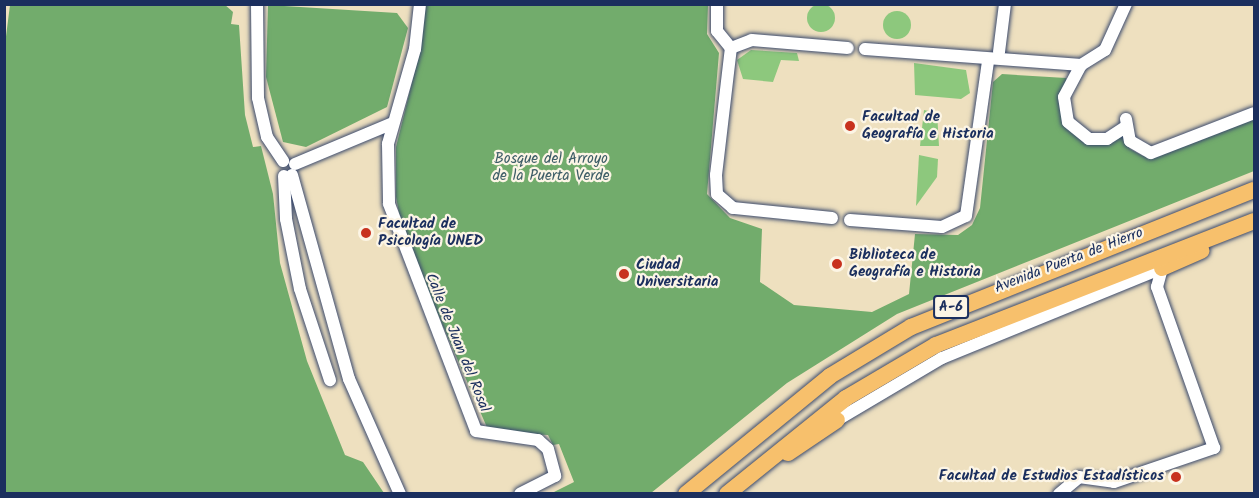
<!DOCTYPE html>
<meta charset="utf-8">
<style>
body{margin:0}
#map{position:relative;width:1259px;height:498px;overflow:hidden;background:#eee0bf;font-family:Kalam,sans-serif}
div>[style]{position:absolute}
.green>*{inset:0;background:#8dc87d}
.round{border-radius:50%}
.forest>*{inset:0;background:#72ac6c}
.roads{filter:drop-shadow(0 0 2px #3b4a6d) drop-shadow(0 0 2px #3b4a6d)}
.minor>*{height:12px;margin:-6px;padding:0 6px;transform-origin:6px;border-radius:6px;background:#fff}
.highway>*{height:16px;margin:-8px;padding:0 8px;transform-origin:8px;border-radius:8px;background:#f7c06c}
.dots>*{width:16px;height:16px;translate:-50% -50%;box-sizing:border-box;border:3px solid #fcf5e5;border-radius:50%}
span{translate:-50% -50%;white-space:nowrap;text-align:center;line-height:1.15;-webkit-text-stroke:4.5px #fcf5e5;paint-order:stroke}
.shield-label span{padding:2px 4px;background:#fcf5e5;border:2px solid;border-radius:4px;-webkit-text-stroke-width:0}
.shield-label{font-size:14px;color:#1b2f5e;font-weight:700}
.poi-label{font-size:15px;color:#1b2f5e;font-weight:700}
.left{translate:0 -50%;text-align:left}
.right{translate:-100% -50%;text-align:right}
.park-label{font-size:15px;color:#3d5d67}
.street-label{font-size:15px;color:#1b2f5e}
.frame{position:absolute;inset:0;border:6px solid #1b2f5e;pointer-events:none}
</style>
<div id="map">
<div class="green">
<i class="round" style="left:807px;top:4px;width:28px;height:28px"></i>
<i class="round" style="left:883px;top:11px;width:28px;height:28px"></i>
<i style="clip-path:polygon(751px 50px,797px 53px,799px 61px,781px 60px,773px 82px,743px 79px,737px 60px)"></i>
<i style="clip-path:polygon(914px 63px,966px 70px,970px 93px,961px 99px,915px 95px)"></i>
<i style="clip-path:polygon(924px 110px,937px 113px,939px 146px,920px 146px)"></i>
<i style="clip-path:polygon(919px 155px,938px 159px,937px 177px,916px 206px)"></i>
</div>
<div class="forest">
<i style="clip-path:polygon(10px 5px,224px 4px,233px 12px,231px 24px,239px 25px,245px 115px,253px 147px,261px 146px,273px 194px,280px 263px,307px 361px,345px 455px,363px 462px,384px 493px,5px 493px,4px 52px)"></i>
<i style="clip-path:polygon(268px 5px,397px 13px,408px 28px,387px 107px,306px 147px,283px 142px,266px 77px)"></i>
<i style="clip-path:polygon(425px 5px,708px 5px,707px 34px,719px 53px,707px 194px,730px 218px,762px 229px,760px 282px,794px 305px,872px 312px,909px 294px,915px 234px,958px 235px,972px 225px,980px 208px,993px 82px,1002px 74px,1066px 78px,1074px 133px,1123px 134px,1130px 149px,1143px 156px,1254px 118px,1254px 171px,897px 314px,787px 383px,651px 493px,552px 493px,574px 482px,559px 444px,553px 445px,548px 435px,489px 432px,403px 234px,396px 197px,396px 147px,420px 50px)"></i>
</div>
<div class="roads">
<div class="minor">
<i style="left:257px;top:4px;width:94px;rotate:89.4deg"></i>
<i style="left:258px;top:98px;width:40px;rotate:77deg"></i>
<i style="left:267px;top:137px;width:29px;rotate:56deg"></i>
<i style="left:420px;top:4px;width:45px;rotate:96.3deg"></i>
<i style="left:415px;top:49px;width:99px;rotate:105.9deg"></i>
<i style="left:388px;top:144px;width:60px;rotate:89deg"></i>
<i style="left:389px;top:204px;width:243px;rotate:69deg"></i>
<i style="left:476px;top:431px;width:63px;rotate:8.3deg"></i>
<i style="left:538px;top:440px;width:13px;rotate:42deg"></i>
<i style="left:548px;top:449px;width:28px;rotate:75deg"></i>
<i style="left:555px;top:476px;width:39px;rotate:153deg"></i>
<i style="left:717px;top:4px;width:27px;rotate:90deg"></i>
<i style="left:717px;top:31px;width:22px;rotate:51deg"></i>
<i style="left:865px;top:49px;width:217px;rotate:4.2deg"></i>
<i style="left:1081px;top:65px;width:28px;rotate:-32deg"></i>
<i style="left:1105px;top:50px;width:51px;rotate:-65.5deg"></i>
<i style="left:999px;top:52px;width:48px;rotate:-82.9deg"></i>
<i style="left:1081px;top:65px;width:36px;rotate:118deg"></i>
<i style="left:1064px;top:97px;width:25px;rotate:81deg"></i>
<i style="left:1068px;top:122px;width:27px;rotate:39deg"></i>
<i style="left:1089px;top:139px;width:18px"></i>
<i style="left:1107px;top:139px;width:20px;rotate:-33deg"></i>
<i style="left:1126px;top:119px;width:22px;rotate:80deg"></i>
<i style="left:1130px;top:141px;width:24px;rotate:30deg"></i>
<i style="left:1151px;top:153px;width:110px;rotate:-21.2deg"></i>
<i style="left:295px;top:164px;width:106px;rotate:-22.7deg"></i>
<i style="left:292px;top:175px;width:212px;rotate:74.4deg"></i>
<i style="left:349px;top:379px;width:126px;rotate:66.1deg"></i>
<i style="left:284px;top:176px;width:43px;rotate:87.3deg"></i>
<i style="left:286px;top:219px;width:71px;rotate:78.7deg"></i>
<i style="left:300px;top:289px;width:96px;rotate:71.8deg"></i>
<i style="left:832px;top:218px;width:100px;rotate:-174.2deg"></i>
<i style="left:733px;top:208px;width:21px;rotate:-139deg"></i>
<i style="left:717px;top:194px;width:19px;rotate:-93deg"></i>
<i style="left:716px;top:175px;width:128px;rotate:-83.3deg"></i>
<i style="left:731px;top:48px;width:22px;rotate:-21deg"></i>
<i style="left:752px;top:40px;width:96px;rotate:4.8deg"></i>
<i style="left:850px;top:220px;width:92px;rotate:4.4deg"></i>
<i style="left:942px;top:227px;width:26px;rotate:-25deg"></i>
<i style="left:966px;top:216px;width:157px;rotate:-81.9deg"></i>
<i style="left:837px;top:420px;width:122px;rotate:-30.6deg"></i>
<i style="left:942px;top:358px;width:238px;rotate:-22.2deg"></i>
<i style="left:1059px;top:494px;width:26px;rotate:-40deg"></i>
<i style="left:1079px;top:477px;width:35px;rotate:8deg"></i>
<i style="left:1114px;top:482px;width:106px;rotate:-18.8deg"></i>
<i style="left:1214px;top:448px;width:171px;rotate:-109.5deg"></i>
<i style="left:1157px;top:287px;width:20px;rotate:-75deg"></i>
</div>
<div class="highway">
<i style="left:1162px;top:268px;width:43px;rotate:-23.6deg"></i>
<i style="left:788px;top:453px;width:59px;rotate:-34deg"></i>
<i style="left:686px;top:494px;width:186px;rotate:-39.3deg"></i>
<i style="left:830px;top:376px;width:95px;rotate:-31.2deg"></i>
<i style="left:911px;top:327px;width:369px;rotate:-21.8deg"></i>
<i style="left:727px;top:494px;width:153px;rotate:-38.9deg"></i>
<i style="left:846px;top:398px;width:104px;rotate:-30.5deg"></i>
<i style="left:936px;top:345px;width:341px;rotate:-21.3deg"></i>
</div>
</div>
<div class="dots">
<i style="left:850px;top:126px;background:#c8321e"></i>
<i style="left:366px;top:233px;background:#c8321e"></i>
<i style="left:837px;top:264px;background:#c8321e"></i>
<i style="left:624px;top:274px;background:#c8321e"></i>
<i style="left:1176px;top:477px;background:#c8321e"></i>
</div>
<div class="shield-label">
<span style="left:951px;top:307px">A-6</span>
</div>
<div class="poi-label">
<span class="left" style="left:862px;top:126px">Facultad de<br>Geografía e Historia</span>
<span class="left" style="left:378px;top:233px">Facultad de<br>Psicología UNED</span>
<span class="left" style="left:849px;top:264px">Biblioteca de<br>Geografía e Historia</span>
<span class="left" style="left:636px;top:274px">Ciudad<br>Universitaria</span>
<span class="right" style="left:1164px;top:477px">Facultad de Estudios Estadísticos</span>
</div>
<div class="park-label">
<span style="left:551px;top:168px">Bosque del Arroyo<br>de la Puerta Verde</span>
</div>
<div class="street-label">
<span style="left:1069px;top:261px;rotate:-21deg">Avenida Puerta de Hierro</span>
<span style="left:457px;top:343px;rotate:68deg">Calle de Juan del Rosal</span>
</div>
<div class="frame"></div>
</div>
